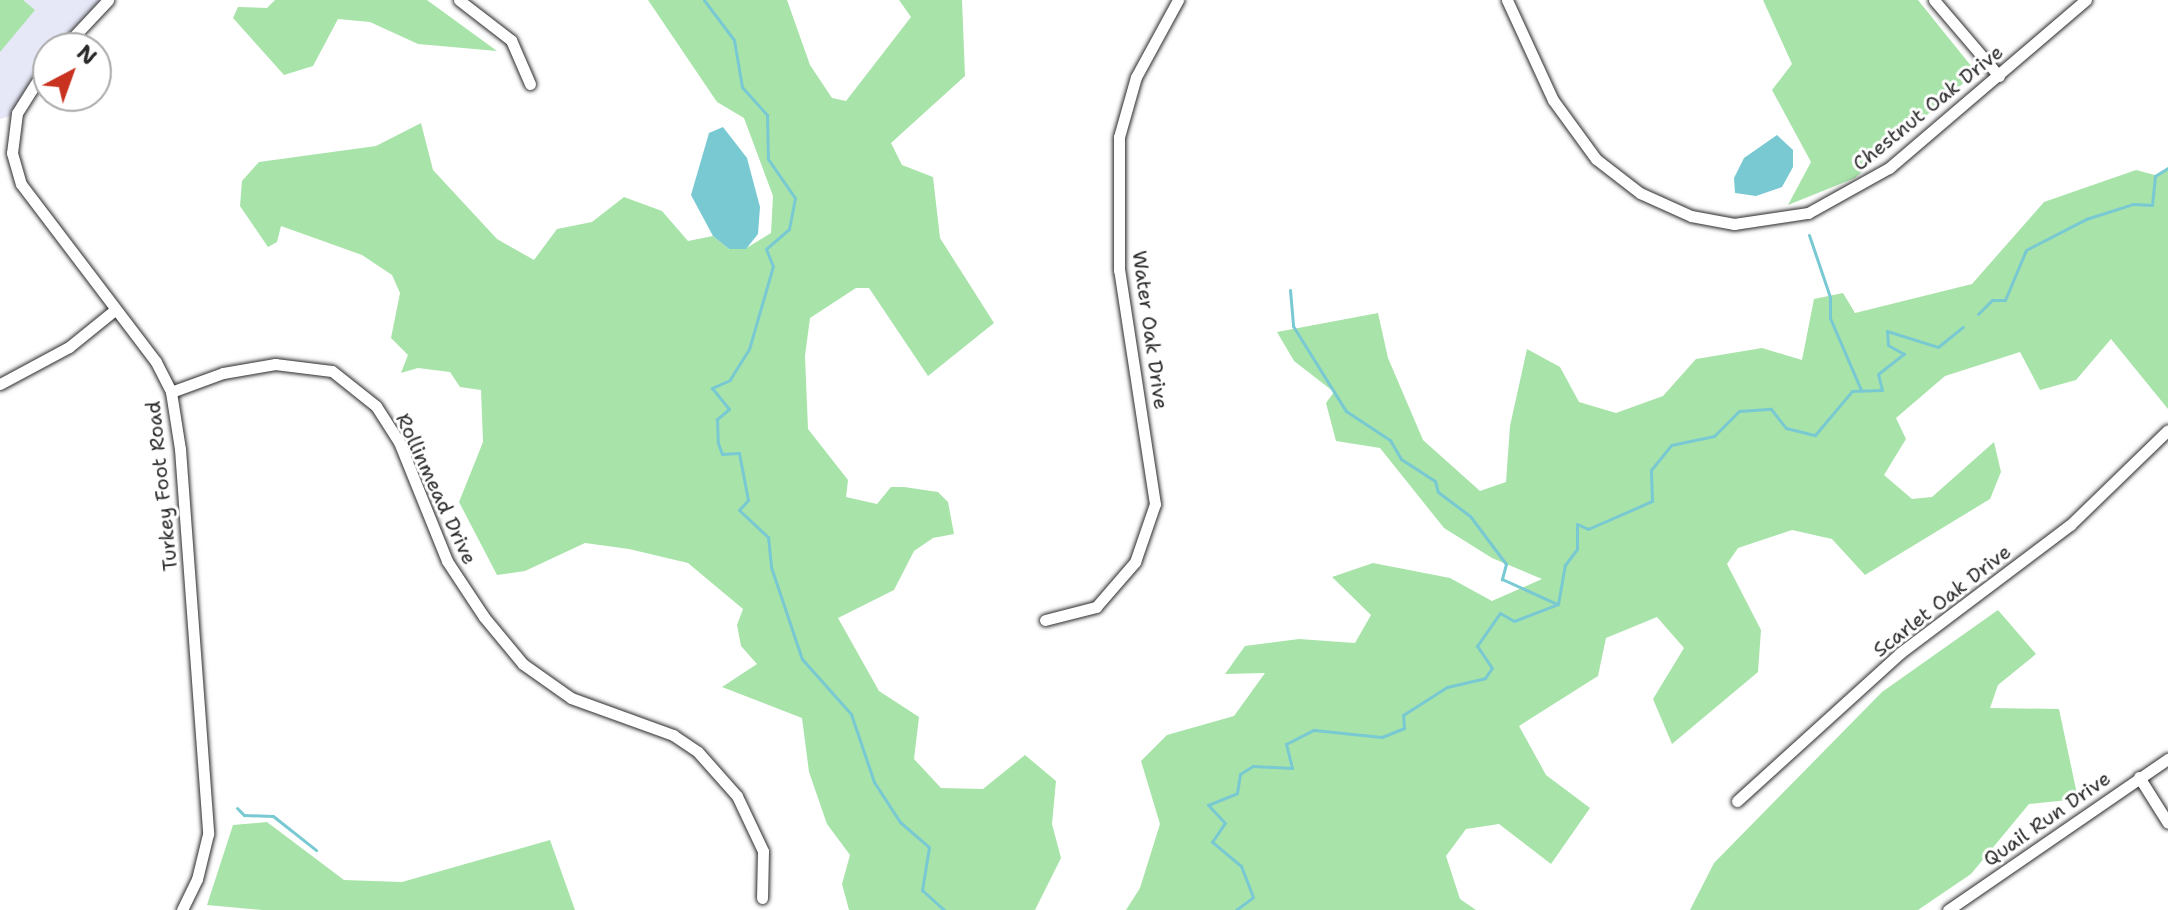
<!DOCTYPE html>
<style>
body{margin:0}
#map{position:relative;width:2168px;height:910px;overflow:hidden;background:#fff;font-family:"Shantell Sans",sans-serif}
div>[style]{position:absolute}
.built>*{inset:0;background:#e6e8f7}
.green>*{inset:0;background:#a8e3a9}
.water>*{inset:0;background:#79c9d3}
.stream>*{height:3px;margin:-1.5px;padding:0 1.5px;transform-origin:1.5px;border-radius:1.5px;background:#79c9d3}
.roads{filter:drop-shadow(0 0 2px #2b2b2b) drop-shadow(0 0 2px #2b2b2b)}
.minor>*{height:11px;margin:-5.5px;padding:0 5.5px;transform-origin:5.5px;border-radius:5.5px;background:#fff}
span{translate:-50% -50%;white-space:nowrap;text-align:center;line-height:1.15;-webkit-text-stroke:6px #fff;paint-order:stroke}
.street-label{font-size:20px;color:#2b2b2b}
.north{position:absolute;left:32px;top:32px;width:80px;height:80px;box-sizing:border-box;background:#fff;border:2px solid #aaa;border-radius:50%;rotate:41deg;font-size:22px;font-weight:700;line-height:32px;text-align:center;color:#2b2b2b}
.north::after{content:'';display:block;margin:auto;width:28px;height:36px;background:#c8321e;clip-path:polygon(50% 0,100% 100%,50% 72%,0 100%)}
</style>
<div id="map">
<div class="built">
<i style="clip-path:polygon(0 0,100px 0,55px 48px,48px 48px,11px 116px,0 119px)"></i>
</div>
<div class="green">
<i style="clip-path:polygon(0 0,23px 0,35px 10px,0 52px)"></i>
<i style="clip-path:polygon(275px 0,427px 0,497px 51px,418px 44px,370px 22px,338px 19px,313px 66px,284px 75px,233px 18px,238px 7px,267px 8px)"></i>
<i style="clip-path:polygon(648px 0,787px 0,810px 65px,832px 98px,846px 101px,911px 17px,899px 0,962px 0,965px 76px,891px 143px,902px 165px,933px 177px,940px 238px,994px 323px,928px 376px,869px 288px,856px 288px,810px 318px,805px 356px,808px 429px,848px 480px,846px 497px,877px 504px,891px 487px,904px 487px,938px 492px,948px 502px,954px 534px,933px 538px,914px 551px,894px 590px,838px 618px,879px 691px,919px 717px,914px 759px,941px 788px,983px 789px,1025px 755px,1056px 781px,1052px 824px,1061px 858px,1035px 910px,849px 910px,842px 884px,850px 855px,827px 824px,809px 772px,802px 718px,722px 687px,757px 664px,741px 646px,737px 625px,743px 609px,688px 563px,629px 549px,585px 543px,525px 571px,497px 575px,459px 502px,483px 442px,481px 390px,460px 387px,450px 372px,418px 368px,401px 373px,408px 355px,391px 338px,400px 293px,392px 275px,362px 255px,281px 226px,277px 242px,268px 247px,240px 206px,242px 181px,259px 162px,376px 146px,421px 123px,433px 170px,497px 239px,534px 260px,557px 229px,592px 222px,624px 197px,662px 211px,688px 241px,713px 236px,729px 249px,745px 249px,771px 233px,773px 196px,744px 118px,717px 102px)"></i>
<i style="clip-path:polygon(1763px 0,1918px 0,1976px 72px,1855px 178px,1788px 205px,1811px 162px,1772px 90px,1792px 64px)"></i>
<i style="clip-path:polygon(2168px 168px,2168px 409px,2111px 339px,2076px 380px,2040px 390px,2020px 352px,1945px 376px,1896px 418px,1906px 439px,1884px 475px,1912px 499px,1932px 497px,1994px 442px,2001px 472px,1990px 499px,1865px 575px,1832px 539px,1792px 530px,1738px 548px,1727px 564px,1761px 630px,1758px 672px,1672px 744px,1653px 699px,1684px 648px,1657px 617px,1606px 638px,1598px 676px,1519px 726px,1546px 775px,1590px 808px,1551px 864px,1499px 824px,1466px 829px,1446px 856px,1460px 899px,1476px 910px,1126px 910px,1140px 888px,1160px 824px,1141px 761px,1167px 735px,1234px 716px,1265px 673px,1225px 674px,1245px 646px,1299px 639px,1355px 643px,1371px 615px,1332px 577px,1373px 563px,1450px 578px,1492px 601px,1542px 579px,1492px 558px,1444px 528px,1380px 448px,1336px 441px,1326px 403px,1334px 392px,1294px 361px,1277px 332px,1378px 313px,1388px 358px,1423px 440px,1480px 491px,1506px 482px,1510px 426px,1527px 349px,1560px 367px,1579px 402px,1616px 413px,1663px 396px,1696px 359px,1762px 348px,1802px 360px,1814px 299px,1843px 293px,1855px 313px,1972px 284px,2044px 202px,2136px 170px,2155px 175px)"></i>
<i style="clip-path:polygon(1998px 610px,2036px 654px,1998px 685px,1990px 708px,2059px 709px,2078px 799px,2029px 804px,1971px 874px,1918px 910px,1690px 910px,1714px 863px,1882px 692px)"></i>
<i style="clip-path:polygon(267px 822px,344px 880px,402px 882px,550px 840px,575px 910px,263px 910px,207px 905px,233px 825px)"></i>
</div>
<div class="water">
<i style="clip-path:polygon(723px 127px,747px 158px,760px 207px,758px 234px,746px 249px,729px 249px,713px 236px,691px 195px,709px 133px)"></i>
<i style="clip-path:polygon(1777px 135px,1793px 150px,1793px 167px,1782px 187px,1756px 196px,1735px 193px,1734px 178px,1744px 158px)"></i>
</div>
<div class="stream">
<i style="left:704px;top:0;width:50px;rotate:53.1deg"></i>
<i style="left:734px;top:40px;width:48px;rotate:80.3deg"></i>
<i style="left:742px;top:87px;width:38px;rotate:48deg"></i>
<i style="left:767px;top:115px;width:44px;rotate:88.7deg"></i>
<i style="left:768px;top:159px;width:47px;rotate:55.3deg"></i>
<i style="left:795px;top:198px;width:32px;rotate:101deg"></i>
<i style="left:789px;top:229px;width:30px;rotate:139deg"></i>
<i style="left:766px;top:249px;width:18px;rotate:68deg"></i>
<i style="left:773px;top:266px;width:86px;rotate:106.1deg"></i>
<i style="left:749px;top:349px;width:36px;rotate:122deg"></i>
<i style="left:730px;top:380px;width:20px;rotate:156deg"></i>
<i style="left:712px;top:388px;width:27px;rotate:51deg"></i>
<i style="left:729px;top:409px;width:16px;rotate:140deg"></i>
<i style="left:717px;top:419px;width:24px;rotate:88deg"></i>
<i style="left:718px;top:443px;width:12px;rotate:70deg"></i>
<i style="left:722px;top:454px;width:17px;rotate:-3deg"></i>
<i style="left:739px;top:453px;width:48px;rotate:79.2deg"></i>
<i style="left:748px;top:500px;width:13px;rotate:132deg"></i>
<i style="left:739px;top:510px;width:40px;rotate:43deg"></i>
<i style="left:768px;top:537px;width:30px;rotate:84deg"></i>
<i style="left:771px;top:567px;width:97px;rotate:71.4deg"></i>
<i style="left:802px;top:659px;width:74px;rotate:48.3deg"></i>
<i style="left:851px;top:714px;width:72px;rotate:71.3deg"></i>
<i style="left:874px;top:782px;width:48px;rotate:57deg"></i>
<i style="left:900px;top:822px;width:38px;rotate:41deg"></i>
<i style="left:929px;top:847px;width:44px;rotate:99.2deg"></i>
<i style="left:922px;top:890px;width:30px;rotate:42deg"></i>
<i style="left:1809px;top:235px;width:65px;rotate:71.3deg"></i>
<i style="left:1830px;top:297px;width:21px;rotate:90deg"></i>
<i style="left:1830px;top:318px;width:78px;rotate:66.7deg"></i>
<i style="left:1290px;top:290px;width:36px;rotate:85deg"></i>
<i style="left:1293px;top:326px;width:100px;rotate:58.1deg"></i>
<i style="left:1346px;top:411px;width:53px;rotate:33.4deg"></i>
<i style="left:1390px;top:440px;width:22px;rotate:60deg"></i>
<i style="left:1401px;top:459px;width:40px;rotate:32.9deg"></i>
<i style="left:1435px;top:481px;width:11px;rotate:75deg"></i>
<i style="left:1438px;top:492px;width:40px;rotate:37deg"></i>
<i style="left:1470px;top:516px;width:60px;rotate:53.1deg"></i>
<i style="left:1506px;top:564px;width:16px;rotate:105deg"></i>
<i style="left:1502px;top:579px;width:60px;rotate:24.4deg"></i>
<i style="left:1978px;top:314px;width:20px;rotate:-45deg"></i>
<i style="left:1992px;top:300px;width:13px"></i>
<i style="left:2005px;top:300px;width:54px;rotate:-67.2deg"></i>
<i style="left:2026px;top:250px;width:68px;rotate:-27.3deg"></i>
<i style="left:2086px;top:219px;width:49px;rotate:-17.7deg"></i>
<i style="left:2133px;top:204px;width:19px;rotate:3deg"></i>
<i style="left:2152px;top:205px;width:29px;rotate:-84deg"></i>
<i style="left:2155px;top:176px;width:15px;rotate:-32deg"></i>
<i style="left:237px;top:808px;width:10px;rotate:45deg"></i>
<i style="left:244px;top:815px;width:29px;rotate:2deg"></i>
<i style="left:273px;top:816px;width:55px;rotate:38.3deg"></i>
<i style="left:1236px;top:910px;width:21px;rotate:-37deg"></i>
<i style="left:1253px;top:897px;width:33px;rotate:-111deg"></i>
<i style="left:1241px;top:866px;width:38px;rotate:-140deg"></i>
<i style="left:1212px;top:842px;width:23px;rotate:-56deg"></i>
<i style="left:1225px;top:823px;width:25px;rotate:-133deg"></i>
<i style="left:1208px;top:805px;width:31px;rotate:-22deg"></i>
<i style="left:1237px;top:793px;width:19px;rotate:-81deg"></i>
<i style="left:1240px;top:774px;width:15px;rotate:-32deg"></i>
<i style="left:1253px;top:766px;width:39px;rotate:3deg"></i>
<i style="left:1292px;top:768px;width:25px;rotate:-104deg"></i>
<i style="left:1286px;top:744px;width:31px;rotate:-27deg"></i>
<i style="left:1314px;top:730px;width:68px;rotate:5.9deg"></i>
<i style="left:1382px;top:737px;width:24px;rotate:-22deg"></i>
<i style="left:1404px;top:728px;width:13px;rotate:-94deg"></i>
<i style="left:1403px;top:715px;width:52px;rotate:-32.5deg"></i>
<i style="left:1447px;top:687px;width:39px;rotate:-13deg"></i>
<i style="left:1485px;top:678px;width:12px;rotate:-55deg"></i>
<i style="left:1492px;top:668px;width:27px;rotate:-124deg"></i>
<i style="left:1477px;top:646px;width:40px;rotate:-55.1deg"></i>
<i style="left:1500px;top:613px;width:16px;rotate:30deg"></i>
<i style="left:1514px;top:621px;width:47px;rotate:-21.1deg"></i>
<i style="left:1558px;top:604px;width:40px;rotate:-80deg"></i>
<i style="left:1565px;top:565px;width:20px;rotate:-53deg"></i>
<i style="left:1577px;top:549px;width:25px;rotate:-90deg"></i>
<i style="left:1577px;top:524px;width:12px;rotate:24deg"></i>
<i style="left:1588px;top:529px;width:70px;rotate:-23.6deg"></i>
<i style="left:1652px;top:501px;width:31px;rotate:-92deg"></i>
<i style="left:1651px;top:470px;width:32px;rotate:-51deg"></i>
<i style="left:1671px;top:445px;width:44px;rotate:-11.8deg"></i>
<i style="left:1714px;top:436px;width:35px;rotate:-45deg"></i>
<i style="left:1739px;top:411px;width:32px;rotate:-4deg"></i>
<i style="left:1771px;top:409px;width:24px;rotate:52deg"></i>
<i style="left:1786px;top:428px;width:30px;rotate:14deg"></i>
<i style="left:1815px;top:435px;width:57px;rotate:-49.9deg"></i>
<i style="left:1852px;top:391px;width:30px;rotate:-2deg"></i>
<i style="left:1882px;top:390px;width:16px;rotate:-104deg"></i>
<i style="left:1878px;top:374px;width:33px;rotate:-38deg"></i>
<i style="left:1904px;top:354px;width:18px;rotate:-151deg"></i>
<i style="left:1888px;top:345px;width:14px;rotate:-94deg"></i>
<i style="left:1887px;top:331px;width:53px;rotate:17.4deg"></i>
<i style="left:1938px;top:347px;width:32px;rotate:-39deg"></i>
</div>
<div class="roads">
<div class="minor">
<i style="left:459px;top:0;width:66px;rotate:37.6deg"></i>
<i style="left:511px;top:40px;width:48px;rotate:66.6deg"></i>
<i style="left:1507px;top:0;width:110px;rotate:65.3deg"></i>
<i style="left:1553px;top:100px;width:73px;rotate:53.9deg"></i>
<i style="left:1596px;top:159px;width:56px;rotate:37.7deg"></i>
<i style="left:1640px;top:193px;width:56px;rotate:24.3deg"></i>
<i style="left:1691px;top:216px;width:44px;rotate:10.5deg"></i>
<i style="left:1734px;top:224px;width:75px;rotate:-8.5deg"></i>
<i style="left:1808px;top:213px;width:93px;rotate:-29.1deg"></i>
<i style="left:1889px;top:168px;width:259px;rotate:-40.5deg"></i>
<i style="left:1934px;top:0;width:100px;rotate:49.5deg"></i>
<i style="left:63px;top:48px;width:66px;rotate:-46.8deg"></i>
<i style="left:48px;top:64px;width:58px;rotate:122.3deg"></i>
<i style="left:17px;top:113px;width:40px;rotate:97.1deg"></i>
<i style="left:12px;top:153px;width:32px;rotate:74deg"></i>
<i style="left:21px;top:184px;width:223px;rotate:52.8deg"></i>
<i style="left:156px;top:362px;width:34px;rotate:63deg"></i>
<i style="left:171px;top:392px;width:58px;rotate:81deg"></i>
<i style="left:180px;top:449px;width:386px;rotate:85.8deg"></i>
<i style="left:208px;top:834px;width:46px;rotate:103.7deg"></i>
<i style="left:197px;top:879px;width:34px;rotate:116deg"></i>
<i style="left:0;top:384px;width:78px;rotate:-28.2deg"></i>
<i style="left:69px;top:347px;width:60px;rotate:-39deg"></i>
<i style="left:171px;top:392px;width:55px;rotate:-20.1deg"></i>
<i style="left:223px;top:373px;width:53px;rotate:-9.8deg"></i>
<i style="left:275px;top:364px;width:57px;rotate:7deg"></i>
<i style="left:332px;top:371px;width:56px;rotate:38.5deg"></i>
<i style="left:376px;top:406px;width:43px;rotate:57.4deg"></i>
<i style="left:399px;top:442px;width:128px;rotate:68deg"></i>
<i style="left:447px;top:561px;width:67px;rotate:56.5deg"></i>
<i style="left:484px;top:617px;width:61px;rotate:50.3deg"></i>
<i style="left:523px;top:664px;width:59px;rotate:35.3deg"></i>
<i style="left:571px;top:698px;width:109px;rotate:19.9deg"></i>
<i style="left:673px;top:735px;width:30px;rotate:34deg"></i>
<i style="left:698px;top:752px;width:59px;rotate:48.4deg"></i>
<i style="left:737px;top:796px;width:61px;rotate:64.7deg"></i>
<i style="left:763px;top:851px;width:47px;rotate:91.2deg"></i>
<i style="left:1045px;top:620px;width:53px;rotate:-14.3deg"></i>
<i style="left:1096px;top:607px;width:60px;rotate:-49.1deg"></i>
<i style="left:1135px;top:562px;width:61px;rotate:-71deg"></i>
<i style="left:1155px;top:504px;width:237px;rotate:-98.7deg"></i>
<i style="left:1119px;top:270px;width:133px;rotate:-90deg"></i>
<i style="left:1119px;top:137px;width:62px;rotate:-74.2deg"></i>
<i style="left:1136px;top:77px;width:88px;rotate:-61.4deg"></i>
<i style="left:2139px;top:777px;width:54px;rotate:57.8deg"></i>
<i style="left:1737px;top:801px;width:220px;rotate:-42.2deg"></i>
<i style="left:1900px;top:653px;width:213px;rotate:-37deg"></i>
<i style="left:2070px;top:525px;width:136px;rotate:-44.1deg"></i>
<i style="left:1948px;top:910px;width:267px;rotate:-34.5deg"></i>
</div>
</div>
<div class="street-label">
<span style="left:1928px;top:108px;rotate:-39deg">Chestnut Oak Drive</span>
<span style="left:1150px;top:330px;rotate:82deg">Water Oak Drive</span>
<span style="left:162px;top:486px;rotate:-96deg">Turkey Foot Road</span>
<span style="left:436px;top:489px;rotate:65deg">Rollinmead Drive</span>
<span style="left:1942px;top:601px;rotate:-38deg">Scarlet Oak Drive</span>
<span style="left:2047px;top:819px;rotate:-35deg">Quail Run Drive</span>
</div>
<div class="north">N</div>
</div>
